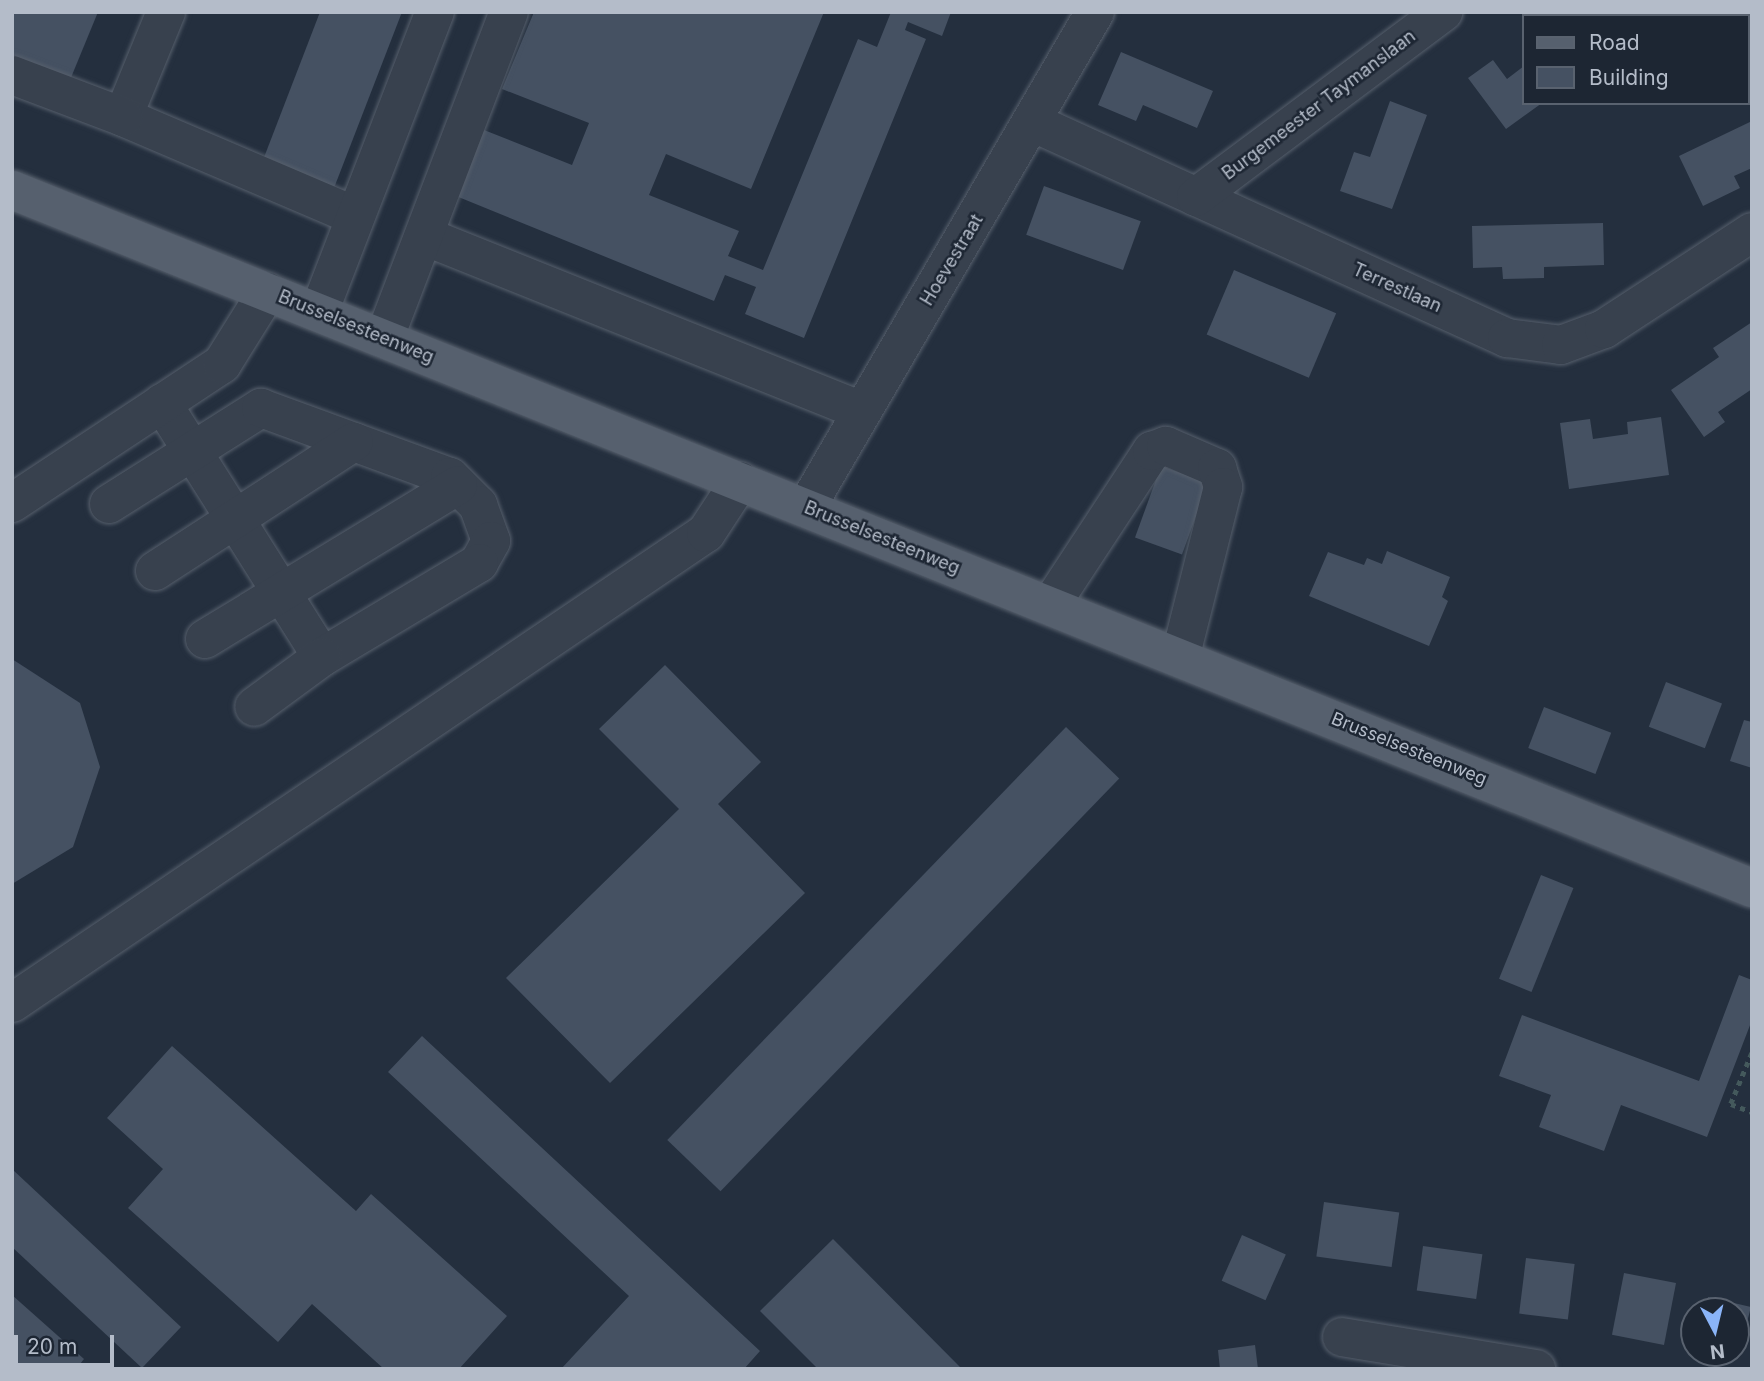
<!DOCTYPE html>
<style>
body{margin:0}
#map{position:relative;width:1764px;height:1381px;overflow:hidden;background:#242f3e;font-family:Inter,sans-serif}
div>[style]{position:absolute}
.building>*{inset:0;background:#455162;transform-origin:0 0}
.path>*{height:4.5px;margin-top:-2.25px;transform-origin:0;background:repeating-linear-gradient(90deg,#44595c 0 5px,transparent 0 10px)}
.roads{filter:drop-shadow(0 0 2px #565f6c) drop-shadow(0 0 2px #565f6c)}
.minor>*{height:38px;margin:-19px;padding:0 19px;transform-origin:19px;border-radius:19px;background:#38414e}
.major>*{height:38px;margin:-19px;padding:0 19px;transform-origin:19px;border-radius:19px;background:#56606e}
span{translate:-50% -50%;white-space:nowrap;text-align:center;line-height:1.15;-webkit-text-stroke:5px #1d2633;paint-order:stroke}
.street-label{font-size:18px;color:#b4bcc9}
.frame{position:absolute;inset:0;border:14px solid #b4bcc9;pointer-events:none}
.legend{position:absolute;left:1522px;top:14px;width:228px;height:91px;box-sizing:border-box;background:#1d2633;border:2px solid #59626f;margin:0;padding:9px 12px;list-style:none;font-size:21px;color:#b4bcc9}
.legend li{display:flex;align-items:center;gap:14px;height:35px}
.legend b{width:35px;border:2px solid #59626f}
.north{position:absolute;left:1680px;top:1297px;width:70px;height:70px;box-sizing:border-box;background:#1d2633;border:2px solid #59626f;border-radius:50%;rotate:173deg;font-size:19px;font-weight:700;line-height:28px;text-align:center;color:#b4bcc9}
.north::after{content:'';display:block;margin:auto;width:24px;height:32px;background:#8ab4f8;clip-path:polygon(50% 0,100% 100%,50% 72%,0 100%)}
.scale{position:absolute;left:14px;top:1335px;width:100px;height:32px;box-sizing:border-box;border:4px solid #b4bcc9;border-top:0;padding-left:9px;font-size:21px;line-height:24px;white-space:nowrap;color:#b4bcc9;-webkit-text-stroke:5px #1d2633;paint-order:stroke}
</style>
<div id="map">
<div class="building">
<i style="clip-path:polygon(12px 12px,98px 12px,70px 80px,12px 57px)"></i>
<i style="clip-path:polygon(320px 12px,402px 12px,334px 188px,263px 160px)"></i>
<i style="clip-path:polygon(534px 12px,824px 12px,751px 189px,666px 154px,649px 195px,739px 231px,728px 256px,763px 270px,858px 39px,877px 47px,891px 12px,951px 12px,942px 36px,908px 22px,905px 30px,926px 39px,804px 338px,745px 314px,756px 287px,725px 275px,714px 301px,456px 196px,484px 130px,572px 165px,589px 123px,502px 89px)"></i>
<i style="left:1570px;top:12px;width:98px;height:4px"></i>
<i style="clip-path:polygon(1121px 52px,1213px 91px,1197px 128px,1143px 105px,1136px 121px,1098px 105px)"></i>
<i style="clip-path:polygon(1493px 60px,1507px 79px,1524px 66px,1524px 103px,1542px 103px,1506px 129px,1468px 78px)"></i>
<i style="clip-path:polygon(1390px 101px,1427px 115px,1392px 209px,1340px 191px,1354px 152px,1370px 157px)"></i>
<i style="clip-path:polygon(1752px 121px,1752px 168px,1734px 176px,1740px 188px,1703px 206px,1679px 156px)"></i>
<i style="left:1044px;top:186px;width:103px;height:52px;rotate:20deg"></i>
<i style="clip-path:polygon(1603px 223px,1604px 265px,1544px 267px,1544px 278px,1503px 279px,1502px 267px,1473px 268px,1472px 226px)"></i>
<i style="left:1234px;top:270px;width:111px;height:70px;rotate:23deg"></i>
<i style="clip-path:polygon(1752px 322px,1752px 389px,1718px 412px,1725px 422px,1704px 437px,1671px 390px,1719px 357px,1713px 348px)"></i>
<i style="clip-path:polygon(1661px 417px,1669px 475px,1569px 489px,1560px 423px,1590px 419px,1593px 439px,1628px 434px,1627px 422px)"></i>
<i style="left:1161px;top:466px;width:50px;height:76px;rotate:20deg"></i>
<i style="clip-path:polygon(1387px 551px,1450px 577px,1442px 597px,1448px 601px,1429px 646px,1309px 596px,1328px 552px,1364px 565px,1367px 558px,1382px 564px)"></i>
<i style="clip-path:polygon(12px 659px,80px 703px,100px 767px,73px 847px,12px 884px)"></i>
<i style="clip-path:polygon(665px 665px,761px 762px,718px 804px,805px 893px,610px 1083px,506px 978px,679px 809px,599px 729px)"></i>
<i style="left:1666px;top:682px;width:60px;height:48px;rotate:21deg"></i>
<i style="left:1544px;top:707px;width:72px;height:44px;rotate:21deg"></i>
<i style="clip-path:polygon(1744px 720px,1752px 722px,1752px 768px,1730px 761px)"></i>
<i style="left:1066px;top:727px;width:74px;height:574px;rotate:44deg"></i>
<i style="left:1541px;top:875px;width:35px;height:112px;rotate:22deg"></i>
<i style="clip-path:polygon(1739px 975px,1752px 980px,1752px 1020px,1707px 1137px,1621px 1105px,1604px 1151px,1539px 1127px,1551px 1095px,1499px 1076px,1522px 1015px,1699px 1081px)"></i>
<i style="clip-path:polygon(422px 1036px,760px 1351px,744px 1369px,561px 1369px,629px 1296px,388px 1072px)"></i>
<i style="clip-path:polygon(172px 1046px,356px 1211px,371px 1194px,507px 1316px,459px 1369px,384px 1369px,312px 1304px,278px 1342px,128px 1208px,163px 1169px,107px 1118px)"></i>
<i style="clip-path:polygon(12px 1169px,181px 1327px,142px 1368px,12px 1247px)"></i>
<i style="left:1324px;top:1202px;width:76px;height:55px;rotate:8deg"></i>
<i style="left:1242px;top:1235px;width:48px;height:50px;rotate:24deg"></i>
<i style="clip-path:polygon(833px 1239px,962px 1369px,818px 1369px,760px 1311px)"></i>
<i style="left:1423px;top:1246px;width:60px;height:45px;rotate:8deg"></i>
<i style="left:1526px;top:1258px;width:49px;height:56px;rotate:7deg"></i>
<i style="left:1624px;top:1273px;width:53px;height:63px;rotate:11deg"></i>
<i style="clip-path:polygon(12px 1295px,84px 1359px,76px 1369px,12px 1369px)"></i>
<i style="clip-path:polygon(1708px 1297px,1751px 1307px,1739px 1352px,1736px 1311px,1705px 1311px)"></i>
<i style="clip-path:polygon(1255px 1345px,1258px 1369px,1220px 1369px,1218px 1350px)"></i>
</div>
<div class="path">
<i style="left:1752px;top:1053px;width:55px;rotate:112.4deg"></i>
<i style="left:1731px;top:1104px;width:22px;rotate:21deg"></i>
</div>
<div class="roads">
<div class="minor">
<i style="left:166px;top:12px;width:113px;rotate:112.3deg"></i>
<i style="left:123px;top:117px;width:250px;rotate:23.1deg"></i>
<i style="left:12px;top:75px;width:119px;rotate:20.7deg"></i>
<i style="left:1034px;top:123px;width:520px;rotate:24.44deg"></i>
<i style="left:1507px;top:338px;width:54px;rotate:7.4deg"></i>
<i style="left:1561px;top:345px;width:46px;rotate:-20.4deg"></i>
<i style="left:1604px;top:329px;width:177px;rotate:-33.2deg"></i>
<i style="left:1196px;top:197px;width:309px;rotate:-36.8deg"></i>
<i style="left:424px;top:236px;width:471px;rotate:21.8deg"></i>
<i style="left:319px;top:312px;width:322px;rotate:-68.9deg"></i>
<i style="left:384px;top:339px;width:350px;rotate:-69.1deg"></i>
<i style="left:162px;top:403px;width:300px;rotate:57.8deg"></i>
<i style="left:12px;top:503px;width:252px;rotate:-33.5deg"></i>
<i style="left:222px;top:364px;width:85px;rotate:-58deg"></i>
<i style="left:109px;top:504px;width:180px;rotate:-32.3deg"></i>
<i style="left:261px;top:408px;width:201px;rotate:20.1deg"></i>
<i style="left:450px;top:477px;width:40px;rotate:45deg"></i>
<i style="left:478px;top:505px;width:38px;rotate:70deg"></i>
<i style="left:491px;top:541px;width:25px;rotate:119deg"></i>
<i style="left:479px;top:563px;width:183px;rotate:149.1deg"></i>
<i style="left:322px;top:657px;width:84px;rotate:143.7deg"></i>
<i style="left:806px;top:508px;width:574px;rotate:-59.77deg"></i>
<i style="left:155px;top:571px;width:237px;rotate:-33deg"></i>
<i style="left:1050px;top:606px;width:186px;rotate:-56.7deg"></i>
<i style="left:1152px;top:451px;width:15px;rotate:-20deg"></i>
<i style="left:1166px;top:446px;width:56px;rotate:23.3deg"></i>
<i style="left:1217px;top:468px;width:20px;rotate:72deg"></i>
<i style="left:1223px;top:487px;width:176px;rotate:104.1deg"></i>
<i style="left:205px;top:639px;width:296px;rotate:-31.3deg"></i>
<i style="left:12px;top:1003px;width:838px;rotate:-34.11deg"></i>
<i style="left:706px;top:533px;width:62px;rotate:-56.8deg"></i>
<i style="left:1342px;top:1337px;width:197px;rotate:9.4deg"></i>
</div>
<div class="major">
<i style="left:12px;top:190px;width:1875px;rotate:21.86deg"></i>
</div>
</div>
<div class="street-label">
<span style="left:1319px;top:105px;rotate:-37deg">Burgemeester Taymanslaan</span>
<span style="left:952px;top:260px;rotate:-59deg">Hoevestraat</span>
<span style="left:1397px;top:288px;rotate:24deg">Terrestlaan</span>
<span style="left:356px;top:327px;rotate:22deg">Brusselsesteenweg</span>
<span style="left:882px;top:538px;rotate:22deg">Brusselsesteenweg</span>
<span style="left:1409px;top:749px;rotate:22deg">Brusselsesteenweg</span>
</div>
<div class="frame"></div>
<ul class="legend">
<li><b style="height:9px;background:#56606e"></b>Road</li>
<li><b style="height:19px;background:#455162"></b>Building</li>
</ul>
<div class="north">N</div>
<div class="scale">20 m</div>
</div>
